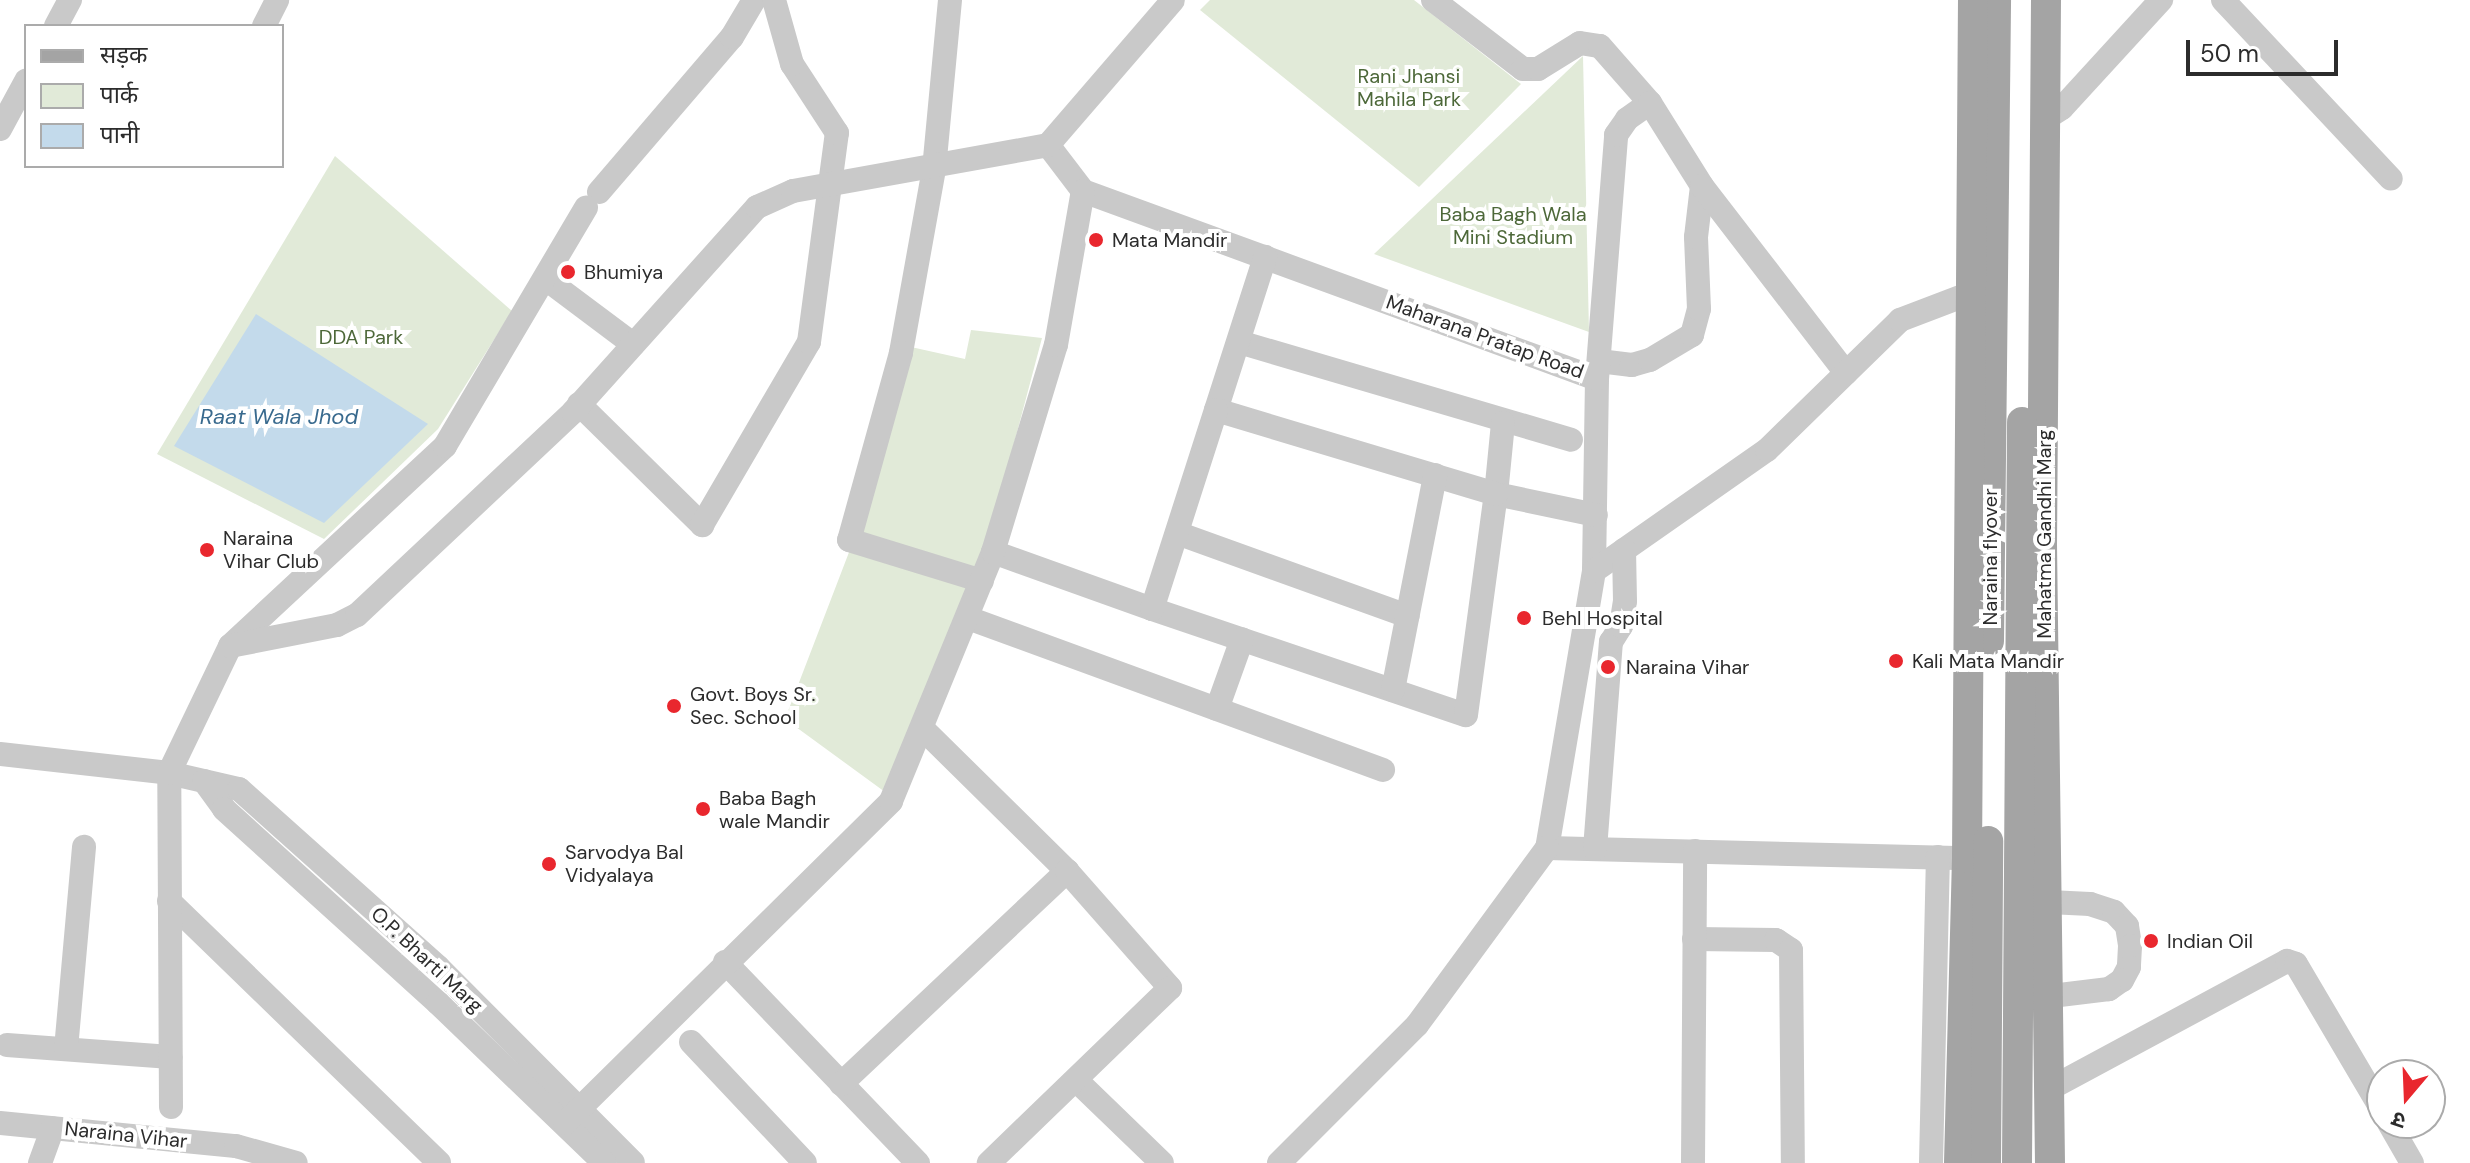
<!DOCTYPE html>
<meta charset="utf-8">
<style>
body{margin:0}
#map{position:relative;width:2470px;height:1163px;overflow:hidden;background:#fff;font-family:"DM Sans","Noto Sans Devanagari",sans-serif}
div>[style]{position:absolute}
.green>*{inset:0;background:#e1ead8}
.water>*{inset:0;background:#c3daeb}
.minor>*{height:24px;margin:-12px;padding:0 12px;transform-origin:12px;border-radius:12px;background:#c9c9c9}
.major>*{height:30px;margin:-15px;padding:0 15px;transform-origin:15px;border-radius:15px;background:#a4a4a4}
.dots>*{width:22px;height:22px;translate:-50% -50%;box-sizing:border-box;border:4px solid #fff;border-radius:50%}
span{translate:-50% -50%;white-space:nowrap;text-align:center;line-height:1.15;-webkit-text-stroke:8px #fff;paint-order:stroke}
.park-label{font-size:20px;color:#4d6839}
.poi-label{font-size:20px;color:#2c2c2c}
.left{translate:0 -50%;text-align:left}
.street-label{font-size:20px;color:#2c2c2c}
.water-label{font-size:22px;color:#396a8e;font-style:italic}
.legend{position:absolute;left:24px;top:24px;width:260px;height:144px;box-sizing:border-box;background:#fff;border:2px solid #ababab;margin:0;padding:10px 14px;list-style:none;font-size:24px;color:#2c2c2c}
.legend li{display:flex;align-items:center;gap:16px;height:40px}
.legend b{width:40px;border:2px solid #ababab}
.north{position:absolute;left:2366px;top:1059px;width:80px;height:80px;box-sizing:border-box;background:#fff;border:2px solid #ababab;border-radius:50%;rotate:199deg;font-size:22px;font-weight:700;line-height:32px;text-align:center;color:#2c2c2c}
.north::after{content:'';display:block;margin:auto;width:28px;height:36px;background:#e9272e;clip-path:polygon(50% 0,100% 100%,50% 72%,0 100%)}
.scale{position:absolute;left:2186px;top:40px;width:152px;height:36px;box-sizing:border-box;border:4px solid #2c2c2c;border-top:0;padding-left:10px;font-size:24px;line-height:28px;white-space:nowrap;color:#2c2c2c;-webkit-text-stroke:6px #fff;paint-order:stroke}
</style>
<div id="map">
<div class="green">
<i style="clip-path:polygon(1210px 0,1414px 0,1521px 84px,1419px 187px,1200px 10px)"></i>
<i style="clip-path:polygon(1583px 56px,1589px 332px,1374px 254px)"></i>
<i style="clip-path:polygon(335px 156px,512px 311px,438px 429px,324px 539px,157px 454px)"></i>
<i style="clip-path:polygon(971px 330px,1042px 338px,985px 553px,885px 792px,785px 719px,856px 534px,893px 343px,965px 359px)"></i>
</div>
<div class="water">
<i style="clip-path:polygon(256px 314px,428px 424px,324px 523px,174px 446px)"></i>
</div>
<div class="minor">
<i style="left:950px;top:0;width:170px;rotate:95.4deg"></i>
<i style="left:934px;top:169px;width:187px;rotate:100.2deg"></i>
<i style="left:901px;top:353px;width:194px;rotate:105.5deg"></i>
<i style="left:849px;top:540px;width:139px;rotate:17.1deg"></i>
<i style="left:1433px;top:0;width:113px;rotate:37.5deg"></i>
<i style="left:1523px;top:69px;width:15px"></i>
<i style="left:1538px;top:69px;width:49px;rotate:-31.8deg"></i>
<i style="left:1580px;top:43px;width:20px;rotate:9deg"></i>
<i style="left:1600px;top:46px;width:76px;rotate:48.7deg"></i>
<i style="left:2223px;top:0;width:245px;rotate:46.8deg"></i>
<i style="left:56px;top:26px;width:30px;rotate:-62deg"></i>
<i style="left:264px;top:26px;width:29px;rotate:-63deg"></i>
<i style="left:2045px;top:119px;width:20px;rotate:-33deg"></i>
<i style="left:2062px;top:108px;width:147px;rotate:-47.5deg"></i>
<i style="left:0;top:129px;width:55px;rotate:-61.6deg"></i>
<i style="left:1048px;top:145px;width:58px;rotate:52.7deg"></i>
<i style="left:1083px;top:191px;width:547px;rotate:20.09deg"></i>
<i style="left:1597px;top:379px;width:192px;rotate:90.9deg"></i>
<i style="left:1594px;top:571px;width:281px;rotate:99.6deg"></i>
<i style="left:1547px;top:848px;width:420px;rotate:1.4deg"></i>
<i style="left:599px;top:192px;width:204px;rotate:-49.4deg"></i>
<i style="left:732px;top:37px;width:43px;rotate:-59.3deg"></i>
<i style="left:546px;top:279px;width:109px;rotate:36.8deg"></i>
<i style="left:1239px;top:342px;width:346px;rotate:16.4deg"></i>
<i style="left:1599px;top:361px;width:33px;rotate:7deg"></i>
<i style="left:1632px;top:365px;width:19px;rotate:-16deg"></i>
<i style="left:1650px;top:360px;width:49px;rotate:-30.8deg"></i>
<i style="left:1692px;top:335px;width:27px;rotate:-75deg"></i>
<i style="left:1699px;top:309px;width:72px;rotate:-92.4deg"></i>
<i style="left:1696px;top:237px;width:51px;rotate:-83.3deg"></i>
<i style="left:1597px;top:379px;width:245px;rotate:-85.5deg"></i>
<i style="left:1616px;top:135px;width:19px;rotate:-55deg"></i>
<i style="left:1627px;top:119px;width:28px;rotate:-35deg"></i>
<i style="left:1650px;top:103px;width:98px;rotate:57.9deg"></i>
<i style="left:1702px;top:186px;width:236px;rotate:52.4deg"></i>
<i style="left:579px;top:404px;width:173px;rotate:44.5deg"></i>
<i style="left:702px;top:525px;width:212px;rotate:-59.7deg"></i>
<i style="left:809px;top:342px;width:211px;rotate:-82.4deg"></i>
<i style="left:837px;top:133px;width:82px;rotate:-123.1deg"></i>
<i style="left:792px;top:64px;width:66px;rotate:-105.7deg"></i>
<i style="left:1216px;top:410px;width:161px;rotate:-72.2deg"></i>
<i style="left:1503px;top:423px;width:71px;rotate:95.6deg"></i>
<i style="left:1496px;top:494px;width:102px;rotate:11.9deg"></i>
<i style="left:1177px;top:533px;width:245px;rotate:19.8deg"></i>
<i style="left:993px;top:552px;width:169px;rotate:19.7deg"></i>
<i style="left:1152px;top:609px;width:331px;rotate:18.7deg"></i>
<i style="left:1466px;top:715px;width:223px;rotate:-82.3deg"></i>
<i style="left:1496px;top:494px;width:292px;rotate:-163.3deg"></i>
<i style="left:1216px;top:410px;width:209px;rotate:107.8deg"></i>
<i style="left:1594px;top:571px;width:211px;rotate:-35deg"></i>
<i style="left:1767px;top:450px;width:186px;rotate:-44.3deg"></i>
<i style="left:1900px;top:320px;width:73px;rotate:-20.9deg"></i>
<i style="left:968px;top:618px;width:442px;rotate:20.1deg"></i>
<i style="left:231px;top:645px;width:292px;rotate:-42.9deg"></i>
<i style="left:445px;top:446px;width:277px;rotate:-59.4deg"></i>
<i style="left:1393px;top:690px;width:219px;rotate:-78.9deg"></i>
<i style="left:1217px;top:709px;width:74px;rotate:-70.3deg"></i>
<i style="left:924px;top:730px;width:201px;rotate:44.6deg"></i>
<i style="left:0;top:754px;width:170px;rotate:6.4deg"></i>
<i style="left:169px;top:773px;width:72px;rotate:12.9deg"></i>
<i style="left:239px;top:789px;width:267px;rotate:41.8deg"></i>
<i style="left:438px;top:967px;width:276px;rotate:45.1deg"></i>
<i style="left:204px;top:781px;width:34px;rotate:54deg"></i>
<i style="left:224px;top:809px;width:289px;rotate:42.2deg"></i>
<i style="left:438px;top:1003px;width:231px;rotate:43.9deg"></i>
<i style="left:1595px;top:849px;width:208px;rotate:-85.6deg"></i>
<i style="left:1611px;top:642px;width:19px;rotate:-58deg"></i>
<i style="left:1621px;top:626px;width:25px;rotate:-81deg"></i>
<i style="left:1625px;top:601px;width:51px;rotate:-91.1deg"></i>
<i style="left:169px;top:901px;width:376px;rotate:44.1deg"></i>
<i style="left:2049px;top:902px;width:41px;rotate:2.8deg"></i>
<i style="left:2090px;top:904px;width:25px;rotate:18deg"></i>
<i style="left:2114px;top:912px;width:19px;rotate:47deg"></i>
<i style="left:2127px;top:926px;width:20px;rotate:81deg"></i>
<i style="left:2130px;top:946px;width:21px;rotate:93deg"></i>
<i style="left:2129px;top:967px;width:15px;rotate:118deg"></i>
<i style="left:2122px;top:980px;width:16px;rotate:145deg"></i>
<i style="left:2109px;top:989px;width:58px;rotate:173.1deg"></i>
<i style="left:1694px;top:939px;width:82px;rotate:0.7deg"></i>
<i style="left:1776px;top:940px;width:18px;rotate:34deg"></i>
<i style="left:1791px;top:950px;width:213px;rotate:89.5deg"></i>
<i style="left:725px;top:962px;width:279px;rotate:46.2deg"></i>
<i style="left:691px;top:1042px;width:166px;rotate:46.7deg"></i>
<i style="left:7px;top:1045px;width:164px;rotate:4.2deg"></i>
<i style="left:66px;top:1049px;width:203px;rotate:-84.9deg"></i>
<i style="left:1077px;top:1081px;width:118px;rotate:44deg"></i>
<i style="left:841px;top:1084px;width:311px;rotate:-43.3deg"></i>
<i style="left:1067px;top:871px;width:156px;rotate:48.6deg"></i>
<i style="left:1170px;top:988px;width:252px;rotate:136deg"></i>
<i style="left:2053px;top:1087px;width:266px;rotate:-28.3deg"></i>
<i style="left:2287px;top:961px;width:9px;rotate:18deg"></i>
<i style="left:2296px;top:964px;width:169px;rotate:59.5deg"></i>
<i style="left:171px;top:1107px;width:334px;rotate:-90.3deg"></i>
<i style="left:169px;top:773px;width:141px;rotate:-64.3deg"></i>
<i style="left:230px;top:646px;width:109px;rotate:-11.1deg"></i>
<i style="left:337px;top:625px;width:22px;rotate:-27deg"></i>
<i style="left:357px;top:615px;width:296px;rotate:-43.2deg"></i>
<i style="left:573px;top:412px;width:275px;rotate:-48.1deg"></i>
<i style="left:757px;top:207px;width:39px;rotate:-24deg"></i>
<i style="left:793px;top:191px;width:259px;rotate:-10.2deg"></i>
<i style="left:1048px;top:145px;width:191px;rotate:-49.2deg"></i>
<i style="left:0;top:1123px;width:237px;rotate:5.6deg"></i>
<i style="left:236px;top:1146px;width:62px;rotate:15.8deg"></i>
<i style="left:565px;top:1123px;width:458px;rotate:-44.6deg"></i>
<i style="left:891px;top:801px;width:269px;rotate:-67.7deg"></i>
<i style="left:993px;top:552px;width:216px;rotate:-73.1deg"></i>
<i style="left:1056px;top:345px;width:156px;rotate:-80.1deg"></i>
<i style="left:2389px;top:1123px;width:46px;rotate:60.1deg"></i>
<i style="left:40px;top:1163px;width:37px;rotate:-70deg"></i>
<i style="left:1279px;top:1163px;width:195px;rotate:-45deg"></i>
<i style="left:1417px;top:1025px;width:220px;rotate:-53.7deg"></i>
<i style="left:1693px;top:1163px;width:312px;rotate:-89.6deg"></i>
<i style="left:1931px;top:1163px;width:306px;rotate:-88.7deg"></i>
</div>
<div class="major">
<i style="left:2046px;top:0;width:544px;rotate:90.42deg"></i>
<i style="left:2042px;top:544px;width:619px;rotate:89.26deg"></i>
<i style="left:1989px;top:641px;width:641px;rotate:-89.37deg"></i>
<i style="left:1959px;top:1163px;width:305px;rotate:-88.5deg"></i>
<i style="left:1967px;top:858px;width:858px;rotate:-89.6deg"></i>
<i style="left:1986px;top:1163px;width:322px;rotate:-89.6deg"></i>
<i style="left:2017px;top:1163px;width:741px;rotate:-89.61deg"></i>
</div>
<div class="dots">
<i style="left:1096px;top:240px;background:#e9272e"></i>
<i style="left:568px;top:272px;background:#e9272e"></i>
<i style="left:207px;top:550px;background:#e9272e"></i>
<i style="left:1524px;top:618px;background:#e9272e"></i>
<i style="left:1896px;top:661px;background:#e9272e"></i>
<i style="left:1608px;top:667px;background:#e9272e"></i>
<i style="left:674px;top:706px;background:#e9272e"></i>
<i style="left:703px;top:809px;background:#e9272e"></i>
<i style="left:549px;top:864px;background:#e9272e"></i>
<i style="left:2151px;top:941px;background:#e9272e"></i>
</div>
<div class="park-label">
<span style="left:1409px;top:88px">Rani Jhansi<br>Mahila Park</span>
<span style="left:1513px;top:226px">Baba Bagh Wala<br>Mini Stadium</span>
<span style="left:361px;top:337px">DDA Park</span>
</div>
<div class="poi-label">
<span class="left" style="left:1112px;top:240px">Mata Mandir</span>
<span class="left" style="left:584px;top:272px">Bhumiya</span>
<span class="left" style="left:223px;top:550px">Naraina<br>Vihar Club</span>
<span class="left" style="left:1542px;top:618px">Behl Hospital</span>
<span class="left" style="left:1912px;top:661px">Kali Mata Mandir</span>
<span class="left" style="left:1626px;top:667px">Naraina Vihar</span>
<span class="left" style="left:690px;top:706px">Govt. Boys Sr.<br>Sec. School</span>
<span class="left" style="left:719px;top:810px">Baba Bagh<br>wale Mandir</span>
<span class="left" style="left:565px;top:864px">Sarvodya Bal<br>Vidyalaya</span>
<span class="left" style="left:2167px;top:941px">Indian Oil</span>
</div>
<div class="street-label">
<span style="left:1485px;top:337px;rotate:20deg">Maharana Pratap Road</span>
<span style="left:2044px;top:534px;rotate:-90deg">Mahatma Gandhi Marg</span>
<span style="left:1990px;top:557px;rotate:-90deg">Naraina flyover</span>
<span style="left:427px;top:960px;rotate:43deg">O.P. Bharti Marg</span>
<span style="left:126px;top:1135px;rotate:6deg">Naraina Vihar</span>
</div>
<div class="water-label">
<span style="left:279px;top:417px">Raat Wala Jhod</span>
</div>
<ul class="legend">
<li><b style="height:10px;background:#a4a4a4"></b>सड़क</li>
<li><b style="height:22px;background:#e1ead8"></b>पार्क</li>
<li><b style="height:22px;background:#c3daeb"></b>पानी</li>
</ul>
<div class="north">उ</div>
<div class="scale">50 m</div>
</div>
